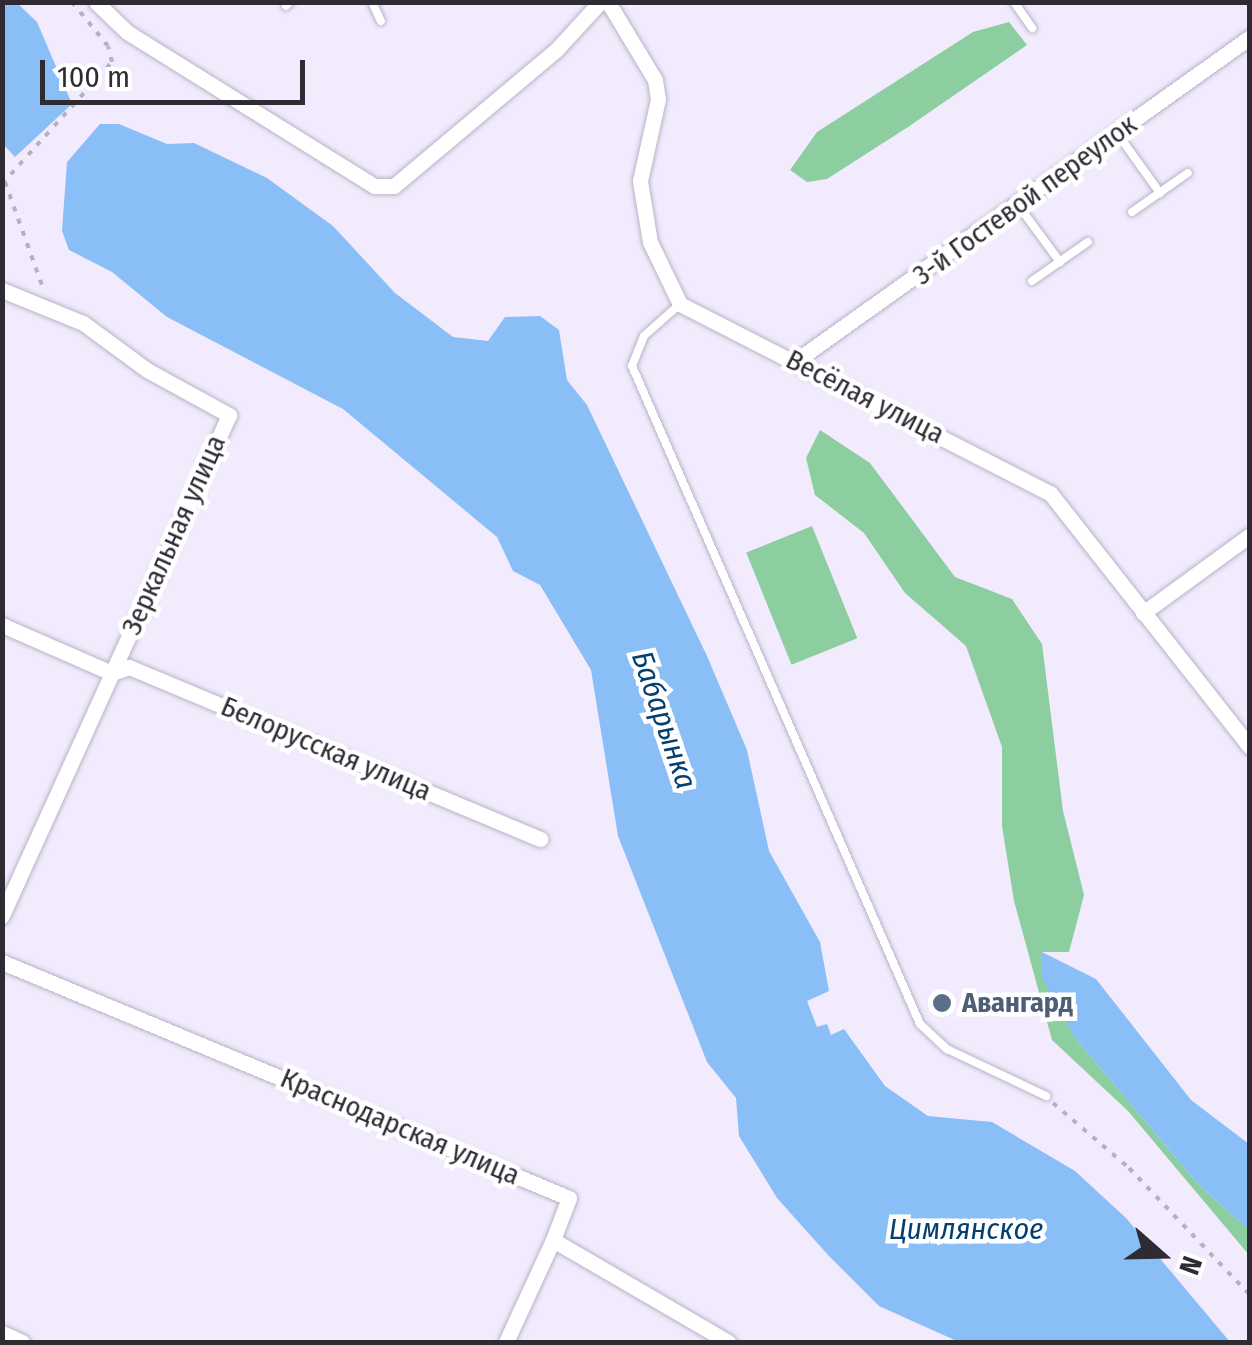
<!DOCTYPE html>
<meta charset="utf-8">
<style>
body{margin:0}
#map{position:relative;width:1252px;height:1345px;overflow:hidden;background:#f1ebfd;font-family:"Fira Sans Condensed",sans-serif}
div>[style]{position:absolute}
.green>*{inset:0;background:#8dcea1;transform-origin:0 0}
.water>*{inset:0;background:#8abef7}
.path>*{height:4px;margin-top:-2px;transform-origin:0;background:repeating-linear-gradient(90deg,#b6b1c0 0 5px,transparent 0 13px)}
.roads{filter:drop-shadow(0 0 2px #bab3c8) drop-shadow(0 0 2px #bab3c8)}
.service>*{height:8px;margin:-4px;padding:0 4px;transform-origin:4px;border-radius:4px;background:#fff}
.minor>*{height:15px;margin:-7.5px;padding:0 7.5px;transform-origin:7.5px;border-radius:7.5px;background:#fff}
.dots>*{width:28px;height:28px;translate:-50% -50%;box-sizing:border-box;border:5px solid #fff;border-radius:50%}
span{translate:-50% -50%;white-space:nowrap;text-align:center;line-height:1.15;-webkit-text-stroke:9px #fff;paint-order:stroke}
.street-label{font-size:28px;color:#2e2b33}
.service-label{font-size:28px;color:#4e5e75;font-weight:700}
.left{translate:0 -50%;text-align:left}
.water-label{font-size:30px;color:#043f71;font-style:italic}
.frame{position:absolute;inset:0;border:5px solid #2e2b33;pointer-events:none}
.north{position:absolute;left:1112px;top:1205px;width:100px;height:100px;-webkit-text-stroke:8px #fff;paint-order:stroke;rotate:110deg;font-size:28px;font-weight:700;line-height:40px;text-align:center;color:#2e2b33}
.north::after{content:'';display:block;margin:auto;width:35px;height:45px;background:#2e2b33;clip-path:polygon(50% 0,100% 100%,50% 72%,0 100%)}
.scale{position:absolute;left:40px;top:60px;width:265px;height:45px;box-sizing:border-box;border:5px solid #2e2b33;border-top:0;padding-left:12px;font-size:30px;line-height:35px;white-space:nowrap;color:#2e2b33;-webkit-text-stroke:8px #fff;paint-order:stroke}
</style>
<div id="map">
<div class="green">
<i style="clip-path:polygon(1009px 22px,1027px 45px,908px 127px,827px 179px,807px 182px,790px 170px,817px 132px,973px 32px)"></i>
<i style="clip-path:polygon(820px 430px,870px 463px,955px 577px,1012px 599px,1042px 644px,1063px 811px,1084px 895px,1069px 952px,1042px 952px,1076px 1039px,1197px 1183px,1249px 1230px,1249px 1255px,1128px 1111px,1052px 1040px,1014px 901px,1002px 826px,1002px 747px,966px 646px,905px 593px,864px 533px,815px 495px,806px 458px)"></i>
<i style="left:812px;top:526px;width:121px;height:71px;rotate:68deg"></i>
</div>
<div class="water">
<i style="clip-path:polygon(2px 3px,17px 3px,37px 22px,72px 104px,15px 157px,3px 144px)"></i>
<i style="clip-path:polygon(100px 124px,119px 124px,167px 144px,194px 143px,267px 178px,333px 226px,395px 293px,453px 337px,488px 341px,505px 317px,540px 316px,559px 330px,567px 380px,587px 405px,707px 656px,747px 750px,769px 851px,820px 942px,829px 991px,807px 1001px,817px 1027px,827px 1024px,831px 1035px,844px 1029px,885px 1086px,928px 1116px,992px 1122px,1075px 1171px,1126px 1218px,1230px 1342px,959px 1342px,879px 1306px,828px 1255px,777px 1198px,739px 1136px,736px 1098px,707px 1062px,618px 836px,591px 670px,540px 585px,513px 571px,497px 537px,343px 409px,167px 317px,112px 272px,69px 250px,62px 231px,67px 162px)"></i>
<i style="clip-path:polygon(1042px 952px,1096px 979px,1191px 1100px,1249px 1144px,1249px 1230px,1197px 1183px,1076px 1039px,1042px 978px)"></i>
</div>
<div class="path">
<i style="left:5px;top:182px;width:116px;rotate:70.3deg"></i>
<i style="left:2px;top:184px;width:164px;rotate:-48deg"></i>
<i style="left:112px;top:62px;width:16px;rotate:-104deg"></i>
<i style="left:108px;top:46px;width:57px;rotate:-129.3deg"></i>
<i style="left:1053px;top:1103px;width:100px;rotate:40.5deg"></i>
<i style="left:1129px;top:1168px;width:175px;rotate:46.4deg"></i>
</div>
<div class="roads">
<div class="service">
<i style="left:372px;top:2px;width:21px;rotate:65deg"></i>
<i style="left:1014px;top:2px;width:32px;rotate:55deg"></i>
<i style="left:286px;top:6px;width:6px;rotate:-45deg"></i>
<i style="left:1117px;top:133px;width:74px;rotate:54.4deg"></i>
<i style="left:1018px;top:205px;width:71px;rotate:53.6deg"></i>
<i style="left:1132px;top:212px;width:68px;rotate:-34.9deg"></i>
<i style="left:1032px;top:281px;width:68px;rotate:-34.9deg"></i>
<i style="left:680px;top:304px;width:48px;rotate:138.4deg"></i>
<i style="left:644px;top:336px;width:32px;rotate:112deg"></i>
<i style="left:632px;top:366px;width:718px;rotate:66.36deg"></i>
<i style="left:920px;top:1024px;width:37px;rotate:43deg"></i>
<i style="left:947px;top:1049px;width:110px;rotate:25.4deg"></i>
</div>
<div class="minor">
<i style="left:96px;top:2px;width:43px;rotate:44.1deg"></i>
<i style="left:127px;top:32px;width:291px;rotate:31.9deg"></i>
<i style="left:374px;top:186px;width:20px"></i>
<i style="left:394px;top:186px;width:213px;rotate:-40deg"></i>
<i style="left:557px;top:49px;width:64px;rotate:-47.5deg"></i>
<i style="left:608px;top:2px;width:91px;rotate:58.9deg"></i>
<i style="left:655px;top:80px;width:19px;rotate:81deg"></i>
<i style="left:658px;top:99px;width:84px;rotate:102.4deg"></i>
<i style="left:640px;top:181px;width:62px;rotate:80.7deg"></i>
<i style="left:650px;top:242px;width:69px;rotate:64.2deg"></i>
<i style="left:680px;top:304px;width:415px;rotate:27.1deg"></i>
<i style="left:1050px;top:493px;width:323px;rotate:51.8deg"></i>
<i style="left:2px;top:290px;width:87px;rotate:22.2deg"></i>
<i style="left:83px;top:323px;width:79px;rotate:36.3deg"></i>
<i style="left:147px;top:370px;width:94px;rotate:28.8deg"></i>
<i style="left:229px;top:415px;width:283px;rotate:114.4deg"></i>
<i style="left:797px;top:360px;width:556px;rotate:-35.49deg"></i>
<i style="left:1143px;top:613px;width:132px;rotate:-36.1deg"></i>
<i style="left:2px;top:625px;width:120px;rotate:23.6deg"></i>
<i style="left:112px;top:673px;width:267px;rotate:114.4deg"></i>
<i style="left:112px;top:673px;width:18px;rotate:-19deg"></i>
<i style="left:129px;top:667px;width:446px;rotate:22.7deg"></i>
<i style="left:2px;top:962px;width:614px;rotate:22.6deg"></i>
<i style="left:569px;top:1198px;width:45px;rotate:110.9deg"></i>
<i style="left:553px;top:1240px;width:203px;rotate:30.2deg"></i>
<i style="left:2px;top:1333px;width:22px;rotate:24deg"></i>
<i style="left:506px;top:1342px;width:112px;rotate:-65.3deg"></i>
</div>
</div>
<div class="dots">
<i style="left:942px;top:1003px;background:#5c6f8a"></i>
</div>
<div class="street-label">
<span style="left:1025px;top:200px;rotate:-36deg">3-й Гостевой переулок</span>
<span style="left:865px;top:397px;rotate:27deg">Весёлая улица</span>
<span style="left:174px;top:535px;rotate:-66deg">Зеркальная улица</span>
<span style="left:326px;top:749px;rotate:23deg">Белорусская улица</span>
<span style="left:400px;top:1127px;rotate:23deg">Краснодарская улица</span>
</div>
<div class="service-label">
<span class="left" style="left:962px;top:1003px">Авангард</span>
</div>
<div class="water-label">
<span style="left:664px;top:720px;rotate:71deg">Бабарынка</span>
<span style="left:966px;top:1229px">Цимлянское</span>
</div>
<div class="frame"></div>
<div class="north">N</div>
<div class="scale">100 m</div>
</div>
